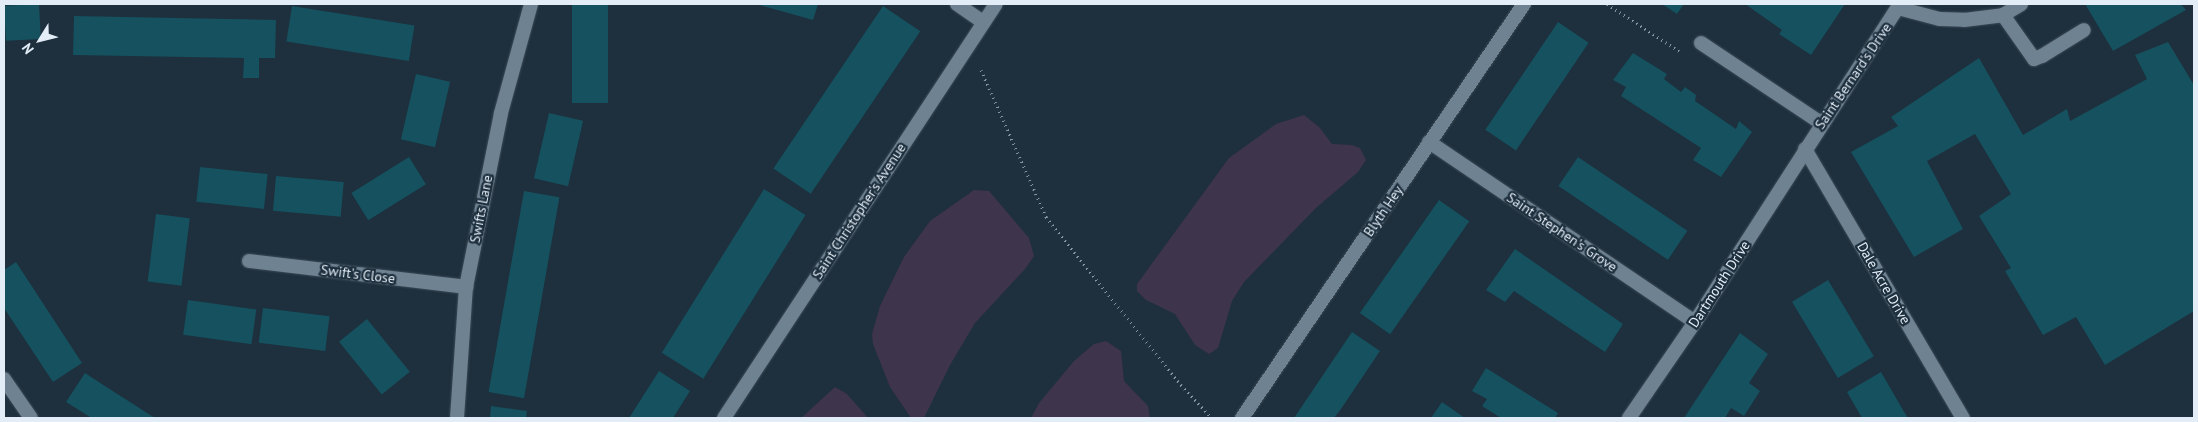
<!DOCTYPE html>
<style>
body{margin:0}
#map{position:relative;width:2198px;height:422px;overflow:hidden;background:#1e2f3d;font-family:"PT Sans",sans-serif}
div>[style]{position:absolute}
.green>*{inset:0;background:#3e344c}
.building>*{inset:0;background:#15515e;transform-origin:0 0}
.path>*{height:3px;margin-top:-1.5px;transform-origin:0;background:repeating-linear-gradient(90deg,#8795a1 0 1px,transparent 0 5px)}
.roads{filter:drop-shadow(0 0 1px #3b4a56) drop-shadow(0 0 1px #3b4a56)}
.service>*{height:14px;margin:-7px;padding:0 7px;transform-origin:7px;border-radius:7px;background:#6e8292}
.minor>*{height:14px;margin:-7px;padding:0 7px;transform-origin:7px;border-radius:7px;background:#6e8292}
span{translate:-50% -50%;white-space:nowrap;text-align:center;line-height:1.15;-webkit-text-stroke:4.5px #1e2f3d;paint-order:stroke}
.street-label{font-size:14px;color:#e2edf7}
.frame{position:absolute;inset:0;border:5px solid #e2edf7;pointer-events:none}
.north{position:absolute;left:15px;top:15px;width:50px;height:50px;-webkit-text-stroke:4px #1e2f3d;paint-order:stroke;rotate:234deg;font-size:14px;font-weight:700;line-height:20px;text-align:center;color:#e2edf7}
.north::after{content:'';display:block;margin:auto;width:18px;height:22px;background:#e2edf7;clip-path:polygon(50% 0,100% 100%,50% 72%,0 100%)}
</style>
<div id="map">
<div class="green">
<i style="clip-path:polygon(1304px 115px,1320px 128px,1332px 144px,1352px 145px,1360px 148px,1366px 160px,1358px 172px,1316px 208px,1244px 282px,1232px 301px,1218px 348px,1209px 354px,1195px 345px,1175px 314px,1146px 300px,1137px 291px,1137px 284px,1229px 158px,1276px 124px)"></i>
<i style="clip-path:polygon(974px 190px,989px 191px,1029px 238px,1034px 256px,1025px 269px,975px 323px,950px 365px,924px 418px,911px 418px,890px 387px,873px 344px,872px 334px,880px 306px,904px 257px,930px 221px)"></i>
<i style="clip-path:polygon(1106px 341px,1121px 351px,1124px 381px,1148px 406px,1150px 418px,1031px 418px,1039px 403px,1074px 361px,1094px 344px)"></i>
<i style="clip-path:polygon(835px 387px,847px 394px,868px 418px,801px 418px)"></i>
</div>
<div class="building">
<i style="left:39px;top:4px;width:35px;height:35px;rotate:87deg"></i>
<i style="left:572px;top:4px;width:36px;height:99px"></i>
<i style="clip-path:polygon(756px 4px,818px 4px,813px 20px)"></i>
<i style="clip-path:polygon(1662px 4px,1684px 4px,1677px 14px)"></i>
<i style="clip-path:polygon(1745px 4px,1845px 4px,1811px 55px,1779px 34px,1782px 30px)"></i>
<i style="clip-path:polygon(2085px 4px,2181px 4px,2186px 10px,2113px 51px)"></i>
<i style="left:292px;top:6px;width:124px;height:36px;rotate:9deg"></i>
<i style="left:883px;top:6px;width:45px;height:196px;rotate:34deg"></i>
<i style="clip-path:polygon(74px 16px,276px 20px,275px 58px,259px 58px,259px 78px,243px 78px,244px 58px,73px 55px)"></i>
<i style="left:1558px;top:22px;width:37px;height:130px;rotate:34deg"></i>
<i style="clip-path:polygon(2168px 42px,2194px 85px,2194px 311px,2105px 365px,2076px 317px,2043px 335px,2005px 271px,2011px 268px,1979px 216px,2011px 194px,1975px 134px,1927px 161px,1963px 229px,1914px 257px,1851px 152px,1898px 126px,1891px 117px,1979px 58px,2023px 135px,2067px 109px,2070px 121px,2147px 79px,2135px 55px)"></i>
<i style="clip-path:polygon(1633px 53px,1667px 74px,1664px 79px,1681px 92px,1685px 87px,1696px 95px,1695px 101px,1736px 129px,1739px 121px,1752px 132px,1721px 177px,1693px 160px,1701px 148px,1621px 96px,1626px 87px,1613px 80px)"></i>
<i style="left:416px;top:74px;width:35px;height:67px;rotate:13deg"></i>
<i style="left:549px;top:113px;width:35px;height:67px;rotate:13deg"></i>
<i style="left:409px;top:157px;width:32px;height:68px;rotate:58deg"></i>
<i style="left:1578px;top:157px;width:132px;height:35px;rotate:34deg"></i>
<i style="left:200px;top:167px;width:68px;height:35px;rotate:6deg"></i>
<i style="left:276px;top:176px;width:68px;height:35px;rotate:5deg"></i>
<i style="left:764px;top:189px;width:49px;height:193px;rotate:32deg"></i>
<i style="left:524px;top:191px;width:36px;height:204px;rotate:10deg"></i>
<i style="left:1439px;top:200px;width:37px;height:138px;rotate:35deg"></i>
<i style="left:156px;top:214px;width:34px;height:68px;rotate:7deg"></i>
<i style="clip-path:polygon(1515px 249px,1623px 324px,1605px 352px,1514px 291px,1505px 302px,1486px 290px)"></i>
<i style="clip-path:polygon(16px 262px,82px 363px,53px 382px,4px 308px,4px 270px)"></i>
<i style="left:1828px;top:280px;width:89px;height:42px;rotate:59deg"></i>
<i style="left:188px;top:300px;width:69px;height:35px;rotate:8deg"></i>
<i style="left:263px;top:308px;width:67px;height:35px;rotate:7deg"></i>
<i style="left:367px;top:319px;width:68px;height:36px;rotate:51deg"></i>
<i style="clip-path:polygon(1352px 332px,1380px 351px,1341px 409px,1334px 418px,1294px 418px)"></i>
<i style="clip-path:polygon(1740px 333px,1768px 354px,1749px 383px,1760px 391px,1744px 416px,1731px 408px,1725px 418px,1684px 418px)"></i>
<i style="clip-path:polygon(1486px 368px,1558px 413px,1555px 418px,1501px 418px,1482px 406px,1487px 399px,1472px 391px)"></i>
<i style="clip-path:polygon(659px 371px,690px 391px,673px 418px,629px 418px)"></i>
<i style="clip-path:polygon(1881px 372px,1903px 410px,1908px 418px,1862px 418px,1847px 392px)"></i>
<i style="clip-path:polygon(85px 373px,108px 388px,155px 418px,90px 417px,66px 402px)"></i>
<i style="clip-path:polygon(1442px 402px,1465px 418px,1431px 418px)"></i>
<i style="clip-path:polygon(491px 406px,527px 411px,526px 418px,490px 418px)"></i>
</div>
<div class="path">
<i style="left:1607px;top:4px;width:86px;rotate:33.1deg"></i>
<i style="left:981px;top:70px;width:161px;rotate:66.1deg"></i>
<i style="left:1046px;top:217px;width:216px;rotate:51.2deg"></i>
<i style="left:1181px;top:385px;width:45px;rotate:46.8deg"></i>
</div>
<div class="roads">
<div class="service">
<i style="left:1898px;top:8px;width:43px;rotate:14.7deg"></i>
<i style="left:1940px;top:19px;width:24px;rotate:2deg"></i>
<i style="left:1964px;top:20px;width:39px;rotate:-7deg"></i>
<i style="left:2003px;top:15px;width:54px;rotate:54.8deg"></i>
<i style="left:2034px;top:59px;width:9px;rotate:-21deg"></i>
<i style="left:2042px;top:56px;width:49px;rotate:-31.8deg"></i>
<i style="left:2003px;top:15px;width:21px;rotate:-31deg"></i>
<i style="left:1701px;top:43px;width:144px;rotate:33.7deg"></i>
</div>
<div class="minor">
<i style="left:957px;top:4px;width:32px;rotate:35deg"></i>
<i style="left:1429px;top:142px;width:321px;rotate:34.1deg"></i>
<i style="left:1805px;top:149px;width:312px;rotate:59.6deg"></i>
<i style="left:249px;top:261px;width:219px;rotate:6.8deg"></i>
<i style="left:4px;top:379px;width:47px;rotate:55.3deg"></i>
<i style="left:457px;top:418px;width:131px;rotate:-86.1deg"></i>
<i style="left:466px;top:287px;width:177px;rotate:-78.6deg"></i>
<i style="left:501px;top:113px;width:113px;rotate:-74.6deg"></i>
<i style="left:724px;top:418px;width:495px;rotate:-56.7deg"></i>
<i style="left:1242px;top:418px;width:501px;rotate:-55.74deg"></i>
<i style="left:1629px;top:418px;width:116px;rotate:-55.5deg"></i>
<i style="left:1695px;top:322px;width:378px;rotate:-57.2deg"></i>
</div>
</div>
<div class="street-label">
<span style="left:1853px;top:76px;rotate:-56deg">Saint Bernard's Drive</span>
<span style="left:481px;top:209px;rotate:-79deg">Swifts Lane</span>
<span style="left:859px;top:211px;rotate:-57deg">Saint Christopher's Avenue</span>
<span style="left:1383px;top:211px;rotate:-56deg">Blyth Hey</span>
<span style="left:1562px;top:232px;rotate:34deg">Saint Stephen's Grove</span>
<span style="left:358px;top:274px;rotate:7deg">Swift's Close</span>
<span style="left:1884px;top:283px;rotate:60deg">Dale Acre Drive</span>
<span style="left:1719px;top:284px;rotate:-57deg">Dartmouth Drive</span>
</div>
<div class="frame"></div>
<div class="north">N</div>
</div>
